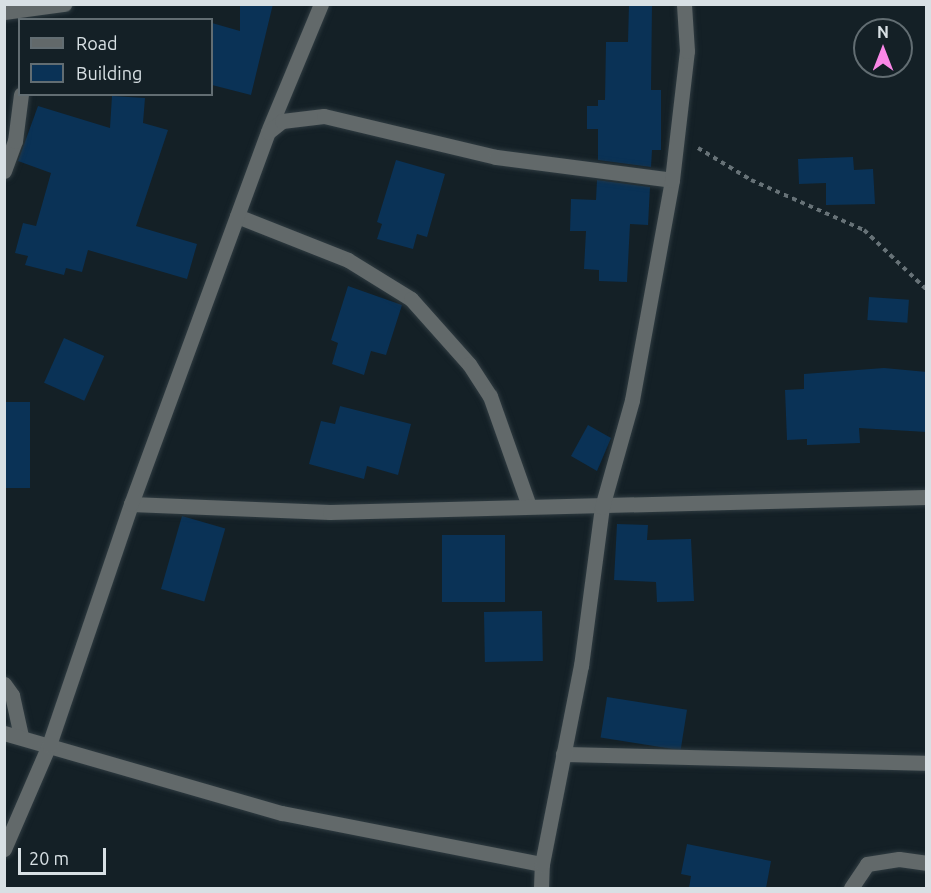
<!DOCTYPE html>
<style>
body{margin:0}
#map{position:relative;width:931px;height:893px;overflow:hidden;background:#142026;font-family:Ubuntu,sans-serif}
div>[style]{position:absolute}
.building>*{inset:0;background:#0a3256;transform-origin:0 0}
.path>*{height:4px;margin-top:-2px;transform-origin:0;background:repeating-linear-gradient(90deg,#677277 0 4.5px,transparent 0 9px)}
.roads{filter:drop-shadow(0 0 2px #2f3b41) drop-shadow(0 0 2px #2f3b41)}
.minor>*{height:15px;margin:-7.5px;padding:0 7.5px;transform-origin:7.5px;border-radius:7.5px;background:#62696a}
span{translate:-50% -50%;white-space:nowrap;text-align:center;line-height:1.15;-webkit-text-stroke:4.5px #142026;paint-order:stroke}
.frame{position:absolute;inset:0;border:6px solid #d8e0e4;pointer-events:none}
.legend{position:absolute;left:18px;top:18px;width:195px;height:78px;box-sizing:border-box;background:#142026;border:2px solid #626d72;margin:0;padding:8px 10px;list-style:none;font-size:18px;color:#d8e0e4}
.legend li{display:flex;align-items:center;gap:12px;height:30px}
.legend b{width:30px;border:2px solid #626d72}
.north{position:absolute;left:853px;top:18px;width:60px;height:60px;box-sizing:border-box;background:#142026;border:2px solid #626d72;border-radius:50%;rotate:0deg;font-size:16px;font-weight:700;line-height:24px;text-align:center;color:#d8e0e4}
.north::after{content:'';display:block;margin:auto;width:21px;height:27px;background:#fa87e7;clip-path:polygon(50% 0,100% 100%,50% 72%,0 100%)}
.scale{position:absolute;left:18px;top:848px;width:88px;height:27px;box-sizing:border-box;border:3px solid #d8e0e4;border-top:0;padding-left:8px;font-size:18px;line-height:21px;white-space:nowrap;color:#d8e0e4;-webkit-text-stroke:4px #142026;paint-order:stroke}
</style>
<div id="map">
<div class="building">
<i style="clip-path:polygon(240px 4px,273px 4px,251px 95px,212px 85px,212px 23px,240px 31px)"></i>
<i style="clip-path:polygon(629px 4px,652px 4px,651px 90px,661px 90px,661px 150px,652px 150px,651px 167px,598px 160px,598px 129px,587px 129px,587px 106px,598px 106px,598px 100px,605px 100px,606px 42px,628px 42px)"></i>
<i style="clip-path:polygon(112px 96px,145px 98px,143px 123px,168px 130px,136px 226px,197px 244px,187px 279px,88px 250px,82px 272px,66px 268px,64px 275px,25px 265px,28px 256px,15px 253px,23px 223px,36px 226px,51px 173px,18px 161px,38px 106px,110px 128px)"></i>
<i style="clip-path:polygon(853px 157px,854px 170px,873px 169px,875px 204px,826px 205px,826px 183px,799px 184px,798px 159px)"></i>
<i style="clip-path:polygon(396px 160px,445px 174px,427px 237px,417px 234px,413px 249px,377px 239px,382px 224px,377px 222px)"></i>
<i style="clip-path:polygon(597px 180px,650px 187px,648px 225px,630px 224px,627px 282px,599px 281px,599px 270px,584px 269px,586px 231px,570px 231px,571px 199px,596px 200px)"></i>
<i style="clip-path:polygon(348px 286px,402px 305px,386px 355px,371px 351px,364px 375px,332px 364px,338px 343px,331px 340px)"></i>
<i style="left:869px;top:297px;width:40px;height:23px;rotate:4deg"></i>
<i style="left:64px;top:338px;width:44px;height:49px;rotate:24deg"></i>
<i style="clip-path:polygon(884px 368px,927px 372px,927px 432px,859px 428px,860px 443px,807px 445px,807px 439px,787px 440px,785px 390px,804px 389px,804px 374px)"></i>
<i style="left:4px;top:402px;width:26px;height:86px"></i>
<i style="clip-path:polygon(340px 406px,411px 424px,398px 475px,367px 466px,364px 479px,309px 464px,321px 421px,335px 424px)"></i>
<i style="clip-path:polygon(588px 425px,611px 438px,597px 471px,571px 456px)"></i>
<i style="left:182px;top:516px;width:45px;height:76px;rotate:16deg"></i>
<i style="clip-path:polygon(617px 524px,648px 525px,647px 540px,691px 539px,694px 601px,657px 602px,656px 582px,614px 580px)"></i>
<i style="left:442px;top:535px;width:63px;height:67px"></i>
<i style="left:542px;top:611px;width:50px;height:58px;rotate:89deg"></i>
<i style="left:607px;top:697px;width:81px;height:41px;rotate:9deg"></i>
<i style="clip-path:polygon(687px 844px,771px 861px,766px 888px,689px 888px,691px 876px,681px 874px)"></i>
</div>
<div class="path">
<i style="left:698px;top:148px;width:62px;rotate:31.1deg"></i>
<i style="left:751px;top:180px;width:124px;rotate:23.9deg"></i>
<i style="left:864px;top:230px;width:86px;rotate:43.6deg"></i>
</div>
<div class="roads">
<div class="minor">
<i style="left:4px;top:12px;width:61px;rotate:-7.6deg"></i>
<i style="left:269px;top:129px;width:135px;rotate:-67.4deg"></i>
<i style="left:4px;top:171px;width:32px;rotate:-70deg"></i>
<i style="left:15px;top:141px;width:47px;rotate:-82.7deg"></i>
<i style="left:237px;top:216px;width:119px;rotate:21.6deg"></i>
<i style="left:348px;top:260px;width:74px;rotate:31.8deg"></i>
<i style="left:411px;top:299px;width:87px;rotate:48.3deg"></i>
<i style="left:469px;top:364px;width:38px;rotate:57deg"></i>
<i style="left:490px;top:396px;width:117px;rotate:70.5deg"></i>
<i style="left:131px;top:504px;width:199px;rotate:2.3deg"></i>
<i style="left:330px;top:512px;width:596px;rotate:-1.44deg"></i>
<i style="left:4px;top:684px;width:14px;rotate:54deg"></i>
<i style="left:12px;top:695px;width:42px;rotate:77.6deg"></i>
<i style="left:4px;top:733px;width:289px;rotate:16.1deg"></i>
<i style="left:282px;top:813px;width:265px;rotate:11.1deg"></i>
<i style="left:563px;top:754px;width:363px;rotate:1.4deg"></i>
<i style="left:4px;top:849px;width:113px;rotate:-66.6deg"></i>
<i style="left:49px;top:745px;width:255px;rotate:-71.2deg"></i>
<i style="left:131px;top:504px;width:396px;rotate:-69.8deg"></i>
<i style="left:268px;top:132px;width:18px;rotate:-38deg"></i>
<i style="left:282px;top:121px;width:42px;rotate:-6.8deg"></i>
<i style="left:324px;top:116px;width:177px;rotate:13.4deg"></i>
<i style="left:496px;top:157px;width:177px;rotate:7.4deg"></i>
<i style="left:541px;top:888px;width:24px;rotate:-88deg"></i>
<i style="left:542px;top:864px;width:202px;rotate:-78.9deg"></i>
<i style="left:581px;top:666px;width:160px;rotate:-82.5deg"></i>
<i style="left:602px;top:507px;width:111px;rotate:-74.3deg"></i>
<i style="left:632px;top:400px;width:224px;rotate:-79.7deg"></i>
<i style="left:672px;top:180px;width:130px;rotate:-83.4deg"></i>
<i style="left:687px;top:51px;width:47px;rotate:-93.7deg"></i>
<i style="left:851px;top:888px;width:29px;rotate:-56deg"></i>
<i style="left:867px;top:864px;width:32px;rotate:-9deg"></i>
<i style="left:899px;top:859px;width:27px;rotate:8deg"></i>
</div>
</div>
<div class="frame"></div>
<ul class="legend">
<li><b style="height:8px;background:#62696a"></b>Road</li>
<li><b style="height:16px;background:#0a3256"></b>Building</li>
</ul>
<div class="north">N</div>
<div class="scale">20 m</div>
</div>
